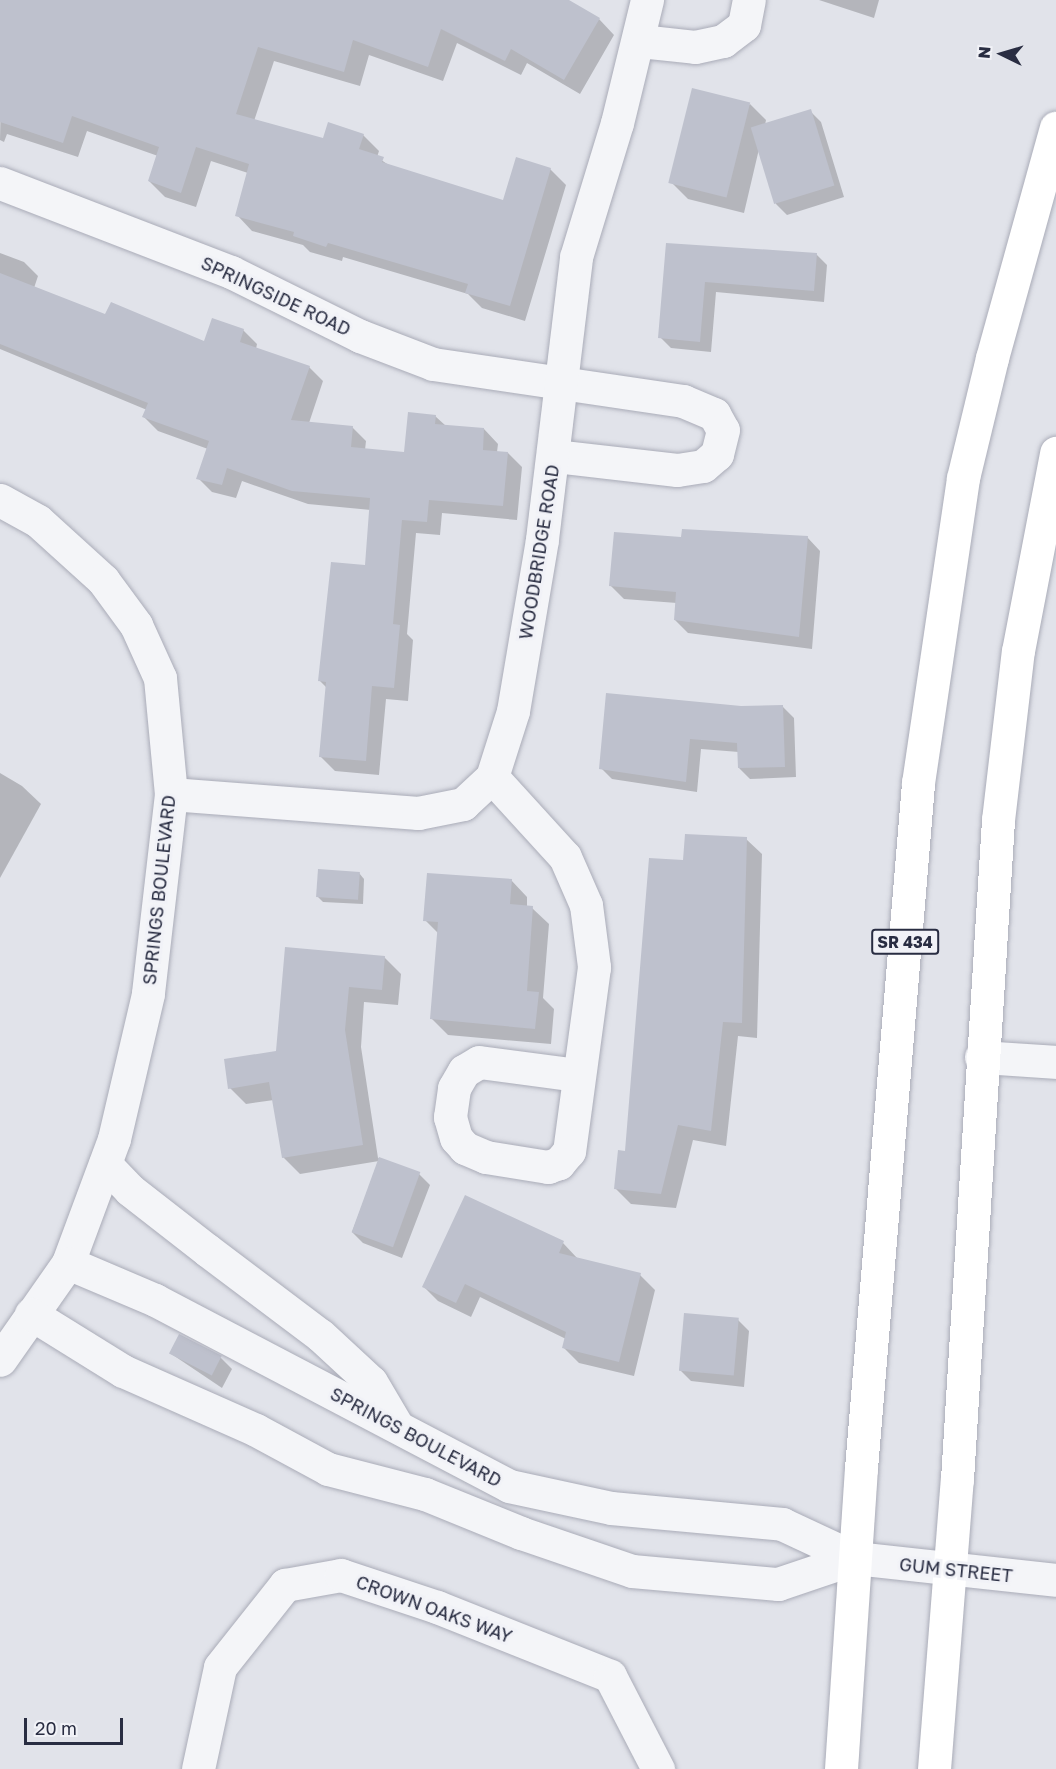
<!DOCTYPE html>
<style>
body{margin:0}
#map{position:relative;width:1056px;height:1769px;overflow:hidden;background:#e1e3ea;font-family:"Golos Text",sans-serif}
div>[style]{position:absolute}
.shadow>*{inset:0;background:#0003}
.building>*{inset:0;background:#bec1cd;transform-origin:0 0}
.roads{filter:drop-shadow(0 0 2px #aaacb8) drop-shadow(0 0 2px #aaacb8)}
.minor>*{height:33px;margin:-16.5px;padding:0 16.5px;transform-origin:16.5px;border-radius:16.5px;background:#f4f5f8}
.major>*{height:33px;margin:-16.5px;padding:0 16.5px;transform-origin:16.5px;border-radius:16.5px;background:#fff}
span{translate:-50% -50%;white-space:nowrap;text-align:center;line-height:1.15;-webkit-text-stroke:6px #f1f2f7;paint-order:stroke}
.shield-label span{padding:2px 4px;background:#f1f2f7;border:2px solid;border-radius:4px;-webkit-text-stroke-width:0}
.shield-label{font-size:16px;color:#292d42;font-weight:700}
.street-label{font-size:18px;color:#292d42}
.north{position:absolute;left:972px;top:24px;width:60px;height:60px;-webkit-text-stroke:4px #f1f2f7;paint-order:stroke;rotate:275deg;font-size:16px;font-weight:700;line-height:24px;text-align:center;color:#292d42}
.north::after{content:'';display:block;margin:auto;width:21px;height:27px;background:#292d42;clip-path:polygon(50% 0,100% 100%,50% 72%,0 100%)}
.scale{position:absolute;left:24px;top:1718px;width:99px;height:27px;box-sizing:border-box;border:3px solid #292d42;border-top:0;padding-left:8px;font-size:18px;line-height:21px;white-space:nowrap;color:#292d42;-webkit-text-stroke:4px #f1f2f7;paint-order:stroke}
</style>
<div id="map">
<div class="shadow">
<i style="clip-path:polygon(3px 0,566px 0,599px 19px,614px 35px,580px 94px,527px 63px,521px 75px,457px 43px,443px 81px,369px 55px,360px 86px,274px 61px,254px 121px,324px 140px,363px 135px,379px 151px,377px 157px,390px 166px,504px 202px,550px 169px,566px 185px,525px 321px,482px 308px,468px 294px,343px 257px,342px 261px,310px 252px,303px 245px,252px 231px,237px 215px,248px 173px,211px 161px,196px 207px,165px 197px,149px 181px,158px 156px,87px 131px,78px 157px,7px 134px,4px 142px,0 140px)"></i>
<i style="clip-path:polygon(819px 0,879px 0,874px 18px)"></i>
<i style="clip-path:polygon(750px 104px,766px 120px,765px 125px,810px 111px,821px 122px,844px 197px,787px 215px,776px 204px,759px 149px,744px 213px,688px 199px,672px 183px)"></i>
<i style="clip-path:polygon(668px 245px,816px 254px,827px 265px,824px 302px,716px 292px,711px 352px,671px 348px,660px 337px)"></i>
<i style="clip-path:polygon(0 253px,24px 262px,38px 276px,34px 288px,106px 316px,205px 343px,243px 330px,257px 344px,256px 349px,309px 367px,323px 381px,309px 423px,352px 427px,366px 441px,365px 450px,406px 454px,435px 416px,446px 426px,484px 429px,498px 444px,497px 452px,508px 453px,522px 467px,517px 520px,442px 513px,440px 535px,416px 533px,407px 634px,413px 640px,408px 701px,386px 699px,379px 775px,335px 771px,321px 757px,327px 688px,320px 681px,366px 566px,371px 510px,308px 504px,242px 481px,236px 498px,212px 492px,198px 478px,208px 449px,158px 431px,144px 417px,147px 410px,0 349px)"></i>
<i style="clip-path:polygon(807px 537px,820px 551px,812px 649px,688px 633px,675px 620px,677px 603px,624px 599px,610px 585px,682px 539px)"></i>
<i style="clip-path:polygon(783px 707px,794px 718px,796px 777px,750px 779px,739px 768px,739px 752px,701px 749px,697px 792px,612px 779px,601px 768px,741px 708px)"></i>
<i style="clip-path:polygon(0 773px,22px 786px,41px 804px,0 878px)"></i>
<i style="clip-path:polygon(746px 839px,762px 854px,757px 1038px,738px 1036px,726px 1146px,693px 1140px,676px 1208px,631px 1204px,616px 1189px,627px 1153px,684px 862px)"></i>
<i style="clip-path:polygon(359px 873px,364px 879px,363px 904px,323px 902px,318px 897px)"></i>
<i style="clip-path:polygon(511px 880px,527px 897px,527px 907px,532px 908px,549px 924px,543px 998px,554px 1009px,551px 1044px,448px 1035px,432px 1019px,439px 934px,425px 920px)"></i>
<i style="clip-path:polygon(286px 949px,384px 957px,401px 974px,398px 1005px,364px 1002px,361px 1047px,378px 1158px,419px 1174px,430px 1185px,402px 1258px,363px 1243px,352px 1232px,379px 1161px,300px 1174px,283px 1157px,274px 1100px,246px 1104px,230px 1088px,277px 1052px)"></i>
<i style="clip-path:polygon(563px 1243px,578px 1259px,640px 1275px,655px 1290px,634px 1376px,579px 1363px,564px 1348px,566px 1339px,480px 1297px,471px 1317px,438px 1301px,424px 1287px)"></i>
<i style="clip-path:polygon(738px 1320px,749px 1331px,744px 1387px,691px 1381px,680px 1370px)"></i>
<i style="clip-path:polygon(179px 1336px,221px 1358px,232px 1369px,222px 1388px,170px 1353px)"></i>
</div>
<div class="building">
<i style="clip-path:polygon(0 0,569px 0,600px 18px,564px 80px,511px 49px,505px 61px,441px 29px,428px 67px,353px 40px,344px 72px,258px 47px,236px 114px,323px 138px,328px 122px,364px 134px,359px 149px,384px 157px,382px 162px,503px 200px,516px 157px,551px 168px,510px 306px,465px 293px,468px 284px,328px 243px,326px 247px,293px 236px,294px 232px,235px 216px,249px 164px,196px 147px,181px 193px,148px 181px,159px 147px,72px 116px,63px 143px,0 122px)"></i>
<i style="left:692px;top:88px;width:60px;height:98px;rotate:14deg"></i>
<i style="left:811px;top:109px;width:80px;height:63px;rotate:73deg"></i>
<i style="clip-path:polygon(666px 243px,817px 253px,814px 291px,705px 282px,700px 342px,658px 338px)"></i>
<i style="clip-path:polygon(0 273px,105px 314px,111px 302px,204px 341px,212px 318px,244px 329px,240px 342px,310px 366px,291px 420px,353px 426px,351px 447px,404px 452px,408px 412px,436px 415px,435px 424px,484px 428px,483px 450px,508px 452px,503px 506px,429px 500px,427px 522px,402px 520px,393px 624px,400px 625px,394px 688px,372px 686px,366px 761px,319px 757px,326px 682px,318px 681px,331px 562px,365px 565px,370px 498px,292px 491px,227px 468px,222px 485px,196px 479px,209px 441px,142px 417px,148px 403px,0 344px)"></i>
<i style="clip-path:polygon(682px 529px,808px 536px,799px 637px,674px 620px,676px 592px,609px 586px,614px 532px,681px 537px)"></i>
<i style="clip-path:polygon(606px 693px,741px 706px,783px 705px,785px 767px,738px 768px,737px 743px,690px 739px,686px 782px,599px 769px)"></i>
<i style="clip-path:polygon(685px 834px,747px 837px,742px 1023px,723px 1022px,711px 1131px,678px 1125px,661px 1194px,614px 1189px,618px 1150px,625px 1151px,649px 858px,683px 860px)"></i>
<i style="left:318px;top:869px;width:42px;height:28px;rotate:4deg"></i>
<i style="clip-path:polygon(427px 873px,512px 879px,510px 904px,533px 906px,527px 991px,539px 992px,535px 1029px,430px 1019px,438px 922px,423px 921px)"></i>
<i style="clip-path:polygon(285px 947px,385px 956px,382px 990px,349px 987px,345px 1030px,363px 1145px,282px 1158px,269px 1082px,228px 1089px,224px 1059px,276px 1051px)"></i>
<i style="left:379px;top:1157px;width:44px;height:80px;rotate:20deg"></i>
<i style="clip-path:polygon(465px 1195px,564px 1241px,559px 1253px,641px 1273px,619px 1362px,562px 1348px,566px 1332px,465px 1284px,456px 1303px,422px 1287px)"></i>
<i style="left:684px;top:1313px;width:55px;height:58px;rotate:5deg"></i>
<i style="left:179px;top:1334px;width:48px;height:22px;rotate:27deg"></i>
</div>
<div class="roads">
<div class="minor">
<i style="left:640px;top:41px;width:55px;rotate:6.2deg"></i>
<i style="left:695px;top:47px;width:29px;rotate:-12deg"></i>
<i style="left:723px;top:41px;width:26px;rotate:-37deg"></i>
<i style="left:744px;top:25px;width:25px;rotate:-79deg"></i>
<i style="left:0;top:183px;width:248px;rotate:21.1deg"></i>
<i style="left:231px;top:272px;width:144px;rotate:26.4deg"></i>
<i style="left:360px;top:336px;width:78px;rotate:21deg"></i>
<i style="left:433px;top:364px;width:253px;rotate:8.4deg"></i>
<i style="left:683px;top:401px;width:34px;rotate:23deg"></i>
<i style="left:714px;top:414px;width:18px;rotate:61deg"></i>
<i style="left:723px;top:430px;width:25px;rotate:104deg"></i>
<i style="left:717px;top:454px;width:18px;rotate:139deg"></i>
<i style="left:703px;top:466px;width:26px;rotate:171deg"></i>
<i style="left:677px;top:470px;width:124px;rotate:-173.5deg"></i>
<i style="left:0;top:500px;width:43px;rotate:28.9deg"></i>
<i style="left:38px;top:521px;width:88px;rotate:42.2deg"></i>
<i style="left:103px;top:580px;width:56px;rotate:53.7deg"></i>
<i style="left:136px;top:625px;width:58px;rotate:65.6deg"></i>
<i style="left:160px;top:678px;width:117px;rotate:84.6deg"></i>
<i style="left:171px;top:794px;width:201px;rotate:96.6deg"></i>
<i style="left:148px;top:994px;width:149px;rotate:103.2deg"></i>
<i style="left:114px;top:1139px;width:132px;rotate:110.4deg"></i>
<i style="left:68px;top:1263px;width:118px;rotate:125deg"></i>
<i style="left:492px;top:777px;width:108px;rotate:47.6deg"></i>
<i style="left:565px;top:857px;width:52px;rotate:66.4deg"></i>
<i style="left:586px;top:905px;width:63px;rotate:82.6deg"></i>
<i style="left:594px;top:967px;width:186px;rotate:97.7deg"></i>
<i style="left:569px;top:1151px;width:16px;rotate:130deg"></i>
<i style="left:559px;top:1163px;width:12px;rotate:160deg"></i>
<i style="left:548px;top:1167px;width:63px;rotate:-170.8deg"></i>
<i style="left:486px;top:1157px;width:23px;rotate:-157deg"></i>
<i style="left:465px;top:1148px;width:13px;rotate:-132deg"></i>
<i style="left:456px;top:1138px;width:22px;rotate:-106deg"></i>
<i style="left:450px;top:1117px;width:29px;rotate:-82deg"></i>
<i style="left:454px;top:1088px;width:20px;rotate:-60deg"></i>
<i style="left:464px;top:1071px;width:17px;rotate:-31deg"></i>
<i style="left:479px;top:1062px;width:100px;rotate:7.5deg"></i>
<i style="left:171px;top:794px;width:248px;rotate:4.4deg"></i>
<i style="left:418px;top:813px;width:46px;rotate:-11.3deg"></i>
<i style="left:463px;top:804px;width:40px;rotate:-43deg"></i>
<i style="left:492px;top:777px;width:69px;rotate:-72.3deg"></i>
<i style="left:513px;top:711px;width:174px;rotate:-80.4deg"></i>
<i style="left:542px;top:539px;width:284px;rotate:-83.1deg"></i>
<i style="left:576px;top:257px;width:140px;rotate:-73deg"></i>
<i style="left:617px;top:123px;width:127px;rotate:-76.3deg"></i>
<i style="left:981px;top:1057px;width:75px;rotate:3.8deg"></i>
<i style="left:105px;top:1164px;width:36px;rotate:46deg"></i>
<i style="left:130px;top:1190px;width:98px;rotate:37.9deg"></i>
<i style="left:207px;top:1250px;width:141px;rotate:37deg"></i>
<i style="left:320px;top:1335px;width:69px;rotate:42.7deg"></i>
<i style="left:371px;top:1382px;width:51px;rotate:59.4deg"></i>
<i style="left:68px;top:1263px;width:95px;rotate:23deg"></i>
<i style="left:155px;top:1300px;width:400px;rotate:27.7deg"></i>
<i style="left:509px;top:1486px;width:104px;rotate:12.2deg"></i>
<i style="left:611px;top:1508px;width:172px;rotate:5.3deg"></i>
<i style="left:782px;top:1524px;width:81px;rotate:25deg"></i>
<i style="left:855px;top:1558px;width:202px;rotate:6.2deg"></i>
<i style="left:31px;top:1314px;width:108px;rotate:31.8deg"></i>
<i style="left:123px;top:1371px;width:145px;rotate:23.9deg"></i>
<i style="left:256px;top:1430px;width:82px;rotate:28.4deg"></i>
<i style="left:328px;top:1469px;width:100px;rotate:14.5deg"></i>
<i style="left:425px;top:1494px;width:104px;rotate:22.1deg"></i>
<i style="left:521px;top:1533px;width:117px;rotate:18.9deg"></i>
<i style="left:632px;top:1571px;width:147px;rotate:5.1deg"></i>
<i style="left:778px;top:1584px;width:81px;rotate:-18.7deg"></i>
<i style="left:198px;top:1769px;width:104px;rotate:-77.8deg"></i>
<i style="left:220px;top:1667px;width:105px;rotate:-51.6deg"></i>
<i style="left:285px;top:1585px;width:57px;rotate:-10.1deg"></i>
<i style="left:341px;top:1575px;width:101px;rotate:18.4deg"></i>
<i style="left:437px;top:1607px;width:186px;rotate:21.7deg"></i>
<i style="left:610px;top:1676px;width:105px;rotate:62.7deg"></i>
</div>
<div class="major">
<i style="left:841px;top:1769px;width:302px;rotate:-86.2deg"></i>
<i style="left:861px;top:1468px;width:687px;rotate:-85.24deg"></i>
<i style="left:918px;top:783px;width:308px;rotate:-81.6deg"></i>
<i style="left:963px;top:478px;width:123px;rotate:-76.4deg"></i>
<i style="left:992px;top:358px;width:239px;rotate:-74.5deg"></i>
<i style="left:934px;top:1769px;width:291px;rotate:-85.5deg"></i>
<i style="left:957px;top:1479px;width:660px;rotate:-86.44deg"></i>
<i style="left:998px;top:820px;width:170px;rotate:-83.3deg"></i>
<i style="left:1018px;top:651px;width:202px;rotate:-79.1deg"></i>
</div>
</div>
<div class="shield-label">
<span style="left:905px;top:942px">SR 434</span>
</div>
<div class="street-label">
<span style="left:276px;top:296px;rotate:25deg">SPRINGSIDE ROAD</span>
<span style="left:539px;top:552px;rotate:-81deg">WOODBRIDGE ROAD</span>
<span style="left:159px;top:890px;rotate:-84deg">SPRINGS BOULEVARD</span>
<span style="left:416px;top:1437px;rotate:28deg">SPRINGS BOULEVARD</span>
<span style="left:956px;top:1570px;rotate:6deg">GUM STREET</span>
<span style="left:434px;top:1609px;rotate:20deg">CROWN OAKS WAY</span>
</div>
<div class="north">N</div>
<div class="scale">20 m</div>
</div>
